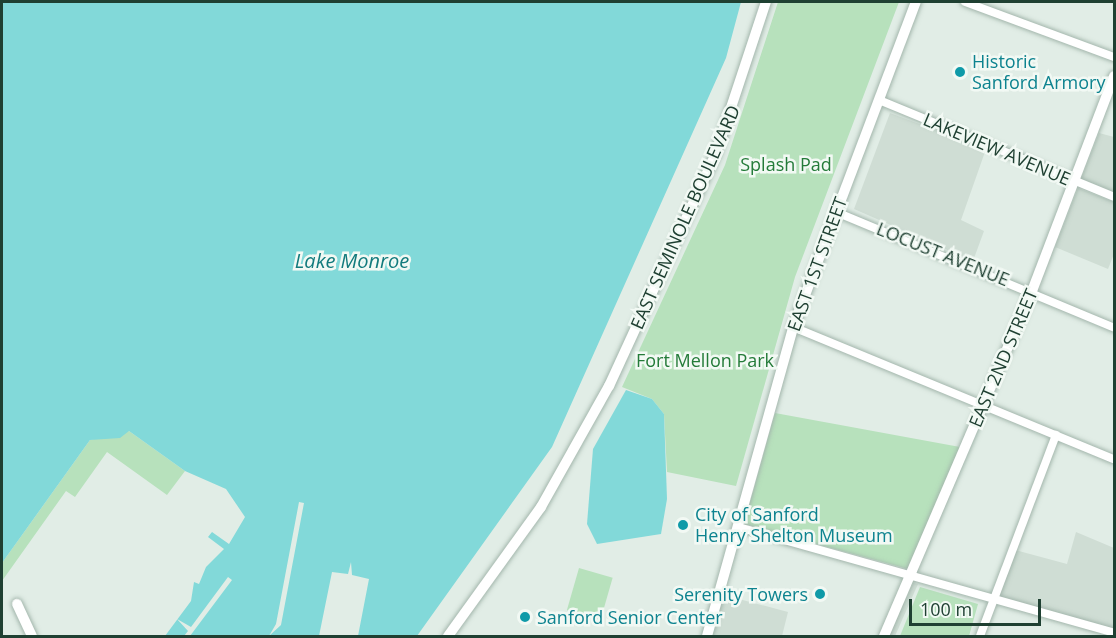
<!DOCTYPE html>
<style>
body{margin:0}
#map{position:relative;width:1116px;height:638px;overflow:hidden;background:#e1ede6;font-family:"Open Sans",sans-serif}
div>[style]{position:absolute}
.built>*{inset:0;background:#cfddd4}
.green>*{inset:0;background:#b7e1bc;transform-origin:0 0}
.water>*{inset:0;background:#82d9d9}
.pier>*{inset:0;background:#e1ede6}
.roads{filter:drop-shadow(0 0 2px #a3b6ac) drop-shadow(0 0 2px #a3b6ac)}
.minor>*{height:8px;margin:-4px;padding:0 4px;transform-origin:4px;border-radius:4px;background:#fff}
.tertiary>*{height:10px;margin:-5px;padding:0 5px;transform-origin:5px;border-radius:5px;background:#fff}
.dots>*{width:16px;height:16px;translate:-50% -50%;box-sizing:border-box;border:3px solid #f2f9f4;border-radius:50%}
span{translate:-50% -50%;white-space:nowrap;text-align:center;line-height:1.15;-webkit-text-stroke:5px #f2f9f4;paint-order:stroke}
.culture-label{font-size:18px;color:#0d838f}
.left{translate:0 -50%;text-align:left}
.right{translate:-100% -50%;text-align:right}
.street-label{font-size:18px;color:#1f4032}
.park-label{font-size:18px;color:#247b39}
.water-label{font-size:20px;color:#127b7d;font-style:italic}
.frame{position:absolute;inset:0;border:3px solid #1f4032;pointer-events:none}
.scale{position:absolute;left:909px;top:599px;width:132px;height:27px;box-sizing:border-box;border:3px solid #1f4032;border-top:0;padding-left:8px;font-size:18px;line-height:21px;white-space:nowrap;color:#1f4032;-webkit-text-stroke:4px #f2f9f4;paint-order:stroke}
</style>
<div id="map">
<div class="built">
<i style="clip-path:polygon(890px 113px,986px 149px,961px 220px,984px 231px,973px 261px,854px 209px)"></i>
<i style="clip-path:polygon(1099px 133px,1114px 137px,1114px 192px,1081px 179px)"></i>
<i style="clip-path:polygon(1078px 188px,1114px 202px,1114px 254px,1108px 269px,1055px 247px)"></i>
<i style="clip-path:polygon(1076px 532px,1114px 548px,1114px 629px,997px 596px,1015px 550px,1067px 564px)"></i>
<i style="clip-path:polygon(913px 583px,918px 584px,895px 636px,889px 636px)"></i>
<i style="clip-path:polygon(724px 595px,788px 612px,782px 636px,712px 636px)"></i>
</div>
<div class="green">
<i style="clip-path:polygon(778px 2px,899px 2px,795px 277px,736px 486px,667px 472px,664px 414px,652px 399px,622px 387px,725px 165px)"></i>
<i style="clip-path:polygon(775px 413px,960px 447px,908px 569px,744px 524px)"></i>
<i style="clip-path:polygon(129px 431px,185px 471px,167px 495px,107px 452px,75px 497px,66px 491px,2px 581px,2px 563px,90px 440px)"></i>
<i style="left:579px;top:568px;width:35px;height:44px;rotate:16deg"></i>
<i style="clip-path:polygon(920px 587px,978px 604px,969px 636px,900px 636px)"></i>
</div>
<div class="water">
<i style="clip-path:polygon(2px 2px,741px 2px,726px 58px,552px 447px,417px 636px,165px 636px,191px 601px,194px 582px,199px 584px,206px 567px,224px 549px,208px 537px,212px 532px,229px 544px,245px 517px,226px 489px,185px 471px,129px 431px,120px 438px,90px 440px,2px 563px)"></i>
<i style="clip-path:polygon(626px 390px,652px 399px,664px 414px,667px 499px,661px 534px,597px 544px,587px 524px,593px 449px)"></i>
</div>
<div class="pier">
<i style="clip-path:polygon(299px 502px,304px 503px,281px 625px,269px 636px,276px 624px)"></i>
<i style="clip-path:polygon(351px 562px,352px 575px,369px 579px,358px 636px,319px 636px,332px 572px,348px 574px)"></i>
<i style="clip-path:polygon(228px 577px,232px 580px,190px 636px,184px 636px,188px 631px,177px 619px,191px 627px)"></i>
</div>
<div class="roads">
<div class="minor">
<i style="left:965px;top:2px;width:159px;rotate:20.3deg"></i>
<i style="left:879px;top:100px;width:254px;rotate:22.4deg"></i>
<i style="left:836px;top:212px;width:301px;rotate:22.6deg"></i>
<i style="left:793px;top:327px;width:347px;rotate:22.4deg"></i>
<i style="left:738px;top:527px;width:391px;rotate:15.7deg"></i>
<i style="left:980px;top:636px;width:215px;rotate:-69.3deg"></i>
</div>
<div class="tertiary">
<i style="left:17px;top:604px;width:35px;rotate:65deg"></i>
<i style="left:448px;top:636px;width:159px;rotate:-54.2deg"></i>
<i style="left:541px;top:507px;width:139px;rotate:-60.7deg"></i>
<i style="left:609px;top:386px;width:256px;rotate:-65.3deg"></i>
<i style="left:716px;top:153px;width:159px;rotate:-71.7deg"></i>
<i style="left:707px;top:636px;width:321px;rotate:-74.4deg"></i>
<i style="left:793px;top:327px;width:347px;rotate:-69.3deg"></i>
<i style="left:884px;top:636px;width:375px;rotate:-66.8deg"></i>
<i style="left:1032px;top:291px;width:230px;rotate:-69.1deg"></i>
</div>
</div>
<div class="dots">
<i style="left:960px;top:72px;background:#0f9aa8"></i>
<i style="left:683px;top:525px;background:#0f9aa8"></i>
<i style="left:820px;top:594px;background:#0f9aa8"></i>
<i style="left:525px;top:617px;background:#0f9aa8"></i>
</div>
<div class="culture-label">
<span class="left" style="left:972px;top:72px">Historic<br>Sanford Armory</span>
<span class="left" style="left:695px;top:525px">City of Sanford<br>Henry Shelton Museum</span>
<span class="right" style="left:808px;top:594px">Serenity Towers</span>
<span class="left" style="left:537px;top:617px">Sanford Senior Center</span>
</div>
<div class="street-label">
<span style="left:997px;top:149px;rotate:23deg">LAKEVIEW AVENUE</span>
<span style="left:685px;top:217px;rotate:-66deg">EAST SEMINOLE BOULEVARD</span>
<span style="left:943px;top:254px;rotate:22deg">LOCUST AVENUE</span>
<span style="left:817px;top:264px;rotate:-70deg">EAST 1ST STREET</span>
<span style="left:1003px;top:358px;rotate:-67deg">EAST 2ND STREET</span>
</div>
<div class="park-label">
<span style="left:786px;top:164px">Splash Pad</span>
<span style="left:705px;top:360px">Fort Mellon Park</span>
</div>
<div class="water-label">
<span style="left:352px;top:260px">Lake Monroe</span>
</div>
<div class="frame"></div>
<div class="scale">100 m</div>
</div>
